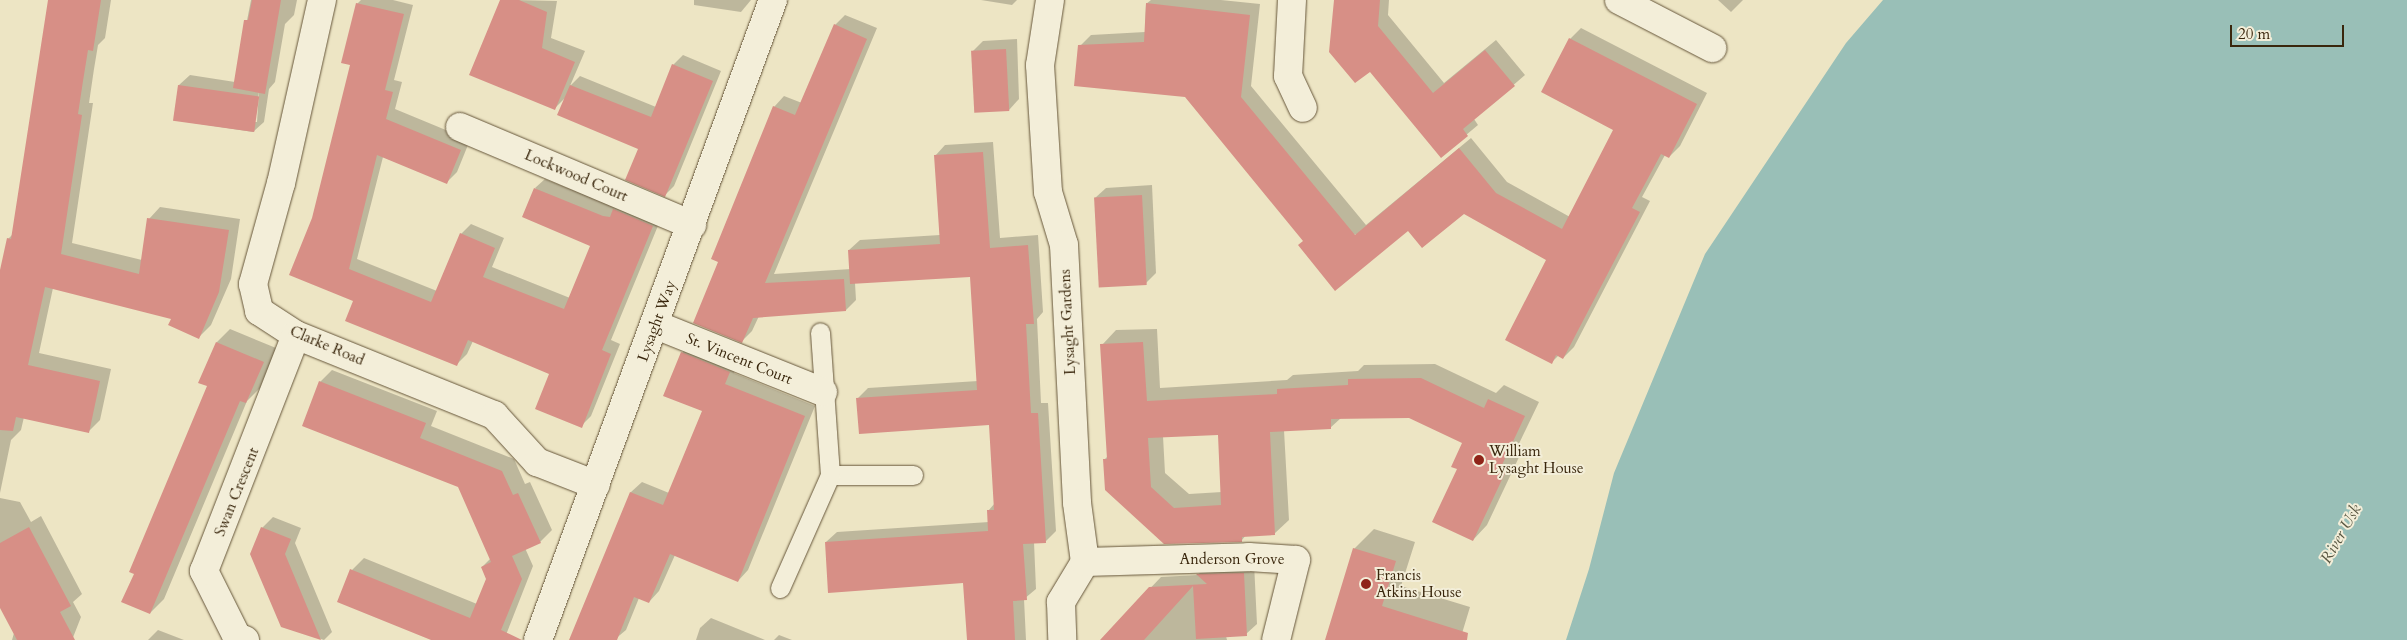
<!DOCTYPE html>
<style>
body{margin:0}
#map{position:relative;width:2407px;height:640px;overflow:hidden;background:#ede5c4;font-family:Cardo,serif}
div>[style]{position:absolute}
.water>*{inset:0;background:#99bfb7}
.shadow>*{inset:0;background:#0003}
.building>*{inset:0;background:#d78f86;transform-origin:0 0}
.roads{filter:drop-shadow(0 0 1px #66563a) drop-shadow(0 0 1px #66563a)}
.lane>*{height:19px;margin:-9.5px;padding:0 9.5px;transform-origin:9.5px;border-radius:9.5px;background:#f3eed9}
.street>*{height:28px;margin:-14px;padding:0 14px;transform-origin:14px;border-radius:14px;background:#f3eed9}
.dots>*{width:14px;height:14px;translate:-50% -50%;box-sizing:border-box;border:2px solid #f3eed9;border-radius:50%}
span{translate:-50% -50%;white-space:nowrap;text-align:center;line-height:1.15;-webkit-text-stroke:4px #f3eed9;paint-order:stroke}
.street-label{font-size:15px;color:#39260c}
.poi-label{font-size:15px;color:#39260c}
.left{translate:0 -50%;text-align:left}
.water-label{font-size:16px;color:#56543f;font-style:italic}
.scale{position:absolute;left:2230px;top:25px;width:114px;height:22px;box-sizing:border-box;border:2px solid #39260c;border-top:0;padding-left:6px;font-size:15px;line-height:18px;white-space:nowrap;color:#39260c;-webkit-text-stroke:4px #f3eed9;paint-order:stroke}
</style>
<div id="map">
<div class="water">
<i style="clip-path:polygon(1883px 0,2407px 0,2407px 640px,1566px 640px,1589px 569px,1614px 473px,1705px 254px,1846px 43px)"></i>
</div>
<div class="shadow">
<i style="clip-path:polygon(50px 0,111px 0,105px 38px,98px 45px,94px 69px,89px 103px,93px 103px,72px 243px,142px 260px,149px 219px,160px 207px,240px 219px,231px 279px,211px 325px,199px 337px,172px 318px,53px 288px,39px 353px,111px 369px,100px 420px,88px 432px,24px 417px,21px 430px,11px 440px,0 493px,0 276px,8px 239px,13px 234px)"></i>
<i style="clip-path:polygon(evenodd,251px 0,297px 0,294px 15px,285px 24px,275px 82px,269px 89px,264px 122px,253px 132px,174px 120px,179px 85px,190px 75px,235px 82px,251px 0,259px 91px,257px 122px,254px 122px,259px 91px)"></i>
<i style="clip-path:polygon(361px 0,393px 0,413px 5px,394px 80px,402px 82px,395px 109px,470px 140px,457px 172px,447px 182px,383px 157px,357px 259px,437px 291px,461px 234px,471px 224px,504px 238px,492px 267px,570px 298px,592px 245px,535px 188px,545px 179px,613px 206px,662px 216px,611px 340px,620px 344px,591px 416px,581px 426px,551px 373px,473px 341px,467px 354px,457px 364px,355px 300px,313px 219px,352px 64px,357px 4px)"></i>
<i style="clip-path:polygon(515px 0,557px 1px,551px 38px,585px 51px,570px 86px,580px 76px,656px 107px,673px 65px,683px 55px,721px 71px,674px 186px,665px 195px,639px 148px,566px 97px,555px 108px)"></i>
<i style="clip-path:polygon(694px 0,751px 0,741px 12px,694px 5px)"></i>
<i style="clip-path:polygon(981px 0,1017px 0,1012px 5px)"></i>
<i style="clip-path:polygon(1151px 0,1221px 0,1260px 4px,1251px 86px,1366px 225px,1471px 138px,1507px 182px,1570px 217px,1615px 129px,1570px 39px,1581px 28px,1707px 93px,1680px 146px,1669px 157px,1665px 155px,1642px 197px,1650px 201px,1574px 347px,1563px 358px,1559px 355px,1551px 363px,1548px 259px,1464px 213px,1408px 229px,1304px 240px,1185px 96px,1080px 46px,1091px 35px,1145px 32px,1146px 4px)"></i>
<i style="clip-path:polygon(1335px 0,1389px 0,1388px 15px,1444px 83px,1496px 40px,1525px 75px,1474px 119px,1478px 125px,1441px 156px)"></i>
<i style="clip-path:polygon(1718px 0,1743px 0,1731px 12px)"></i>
<i style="clip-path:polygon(845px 15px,877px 28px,774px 274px,851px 269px,849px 250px,860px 240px,940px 235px,935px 156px,945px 145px,993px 142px,1000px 238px,1038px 235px,1043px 312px,1037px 319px,1041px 403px,1048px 403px,1056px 531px,1045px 542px,1034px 542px,1036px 589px,1024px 599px,1026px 640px,968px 640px,964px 582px,826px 542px,837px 532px,989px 522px,988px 511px,995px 503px,990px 424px,857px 399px,868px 388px,978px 381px,971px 275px,855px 283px,856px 300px,846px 310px,759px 316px,752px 331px,742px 341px,720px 261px,774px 107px,784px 96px,802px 103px,835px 25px)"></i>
<i style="clip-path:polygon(1017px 39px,1019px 99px,1009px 110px,972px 52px,983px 41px)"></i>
<i style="clip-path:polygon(1152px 185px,1156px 273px,1145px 284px,1095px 198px,1106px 188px)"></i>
<i style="clip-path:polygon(230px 329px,276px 348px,260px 388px,247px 401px,164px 599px,150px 613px,135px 573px,208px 386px,217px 342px)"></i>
<i style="clip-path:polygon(evenodd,1157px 329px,1160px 388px,1287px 380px,1293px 375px,1358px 371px,1364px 365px,1435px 364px,1496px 393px,1504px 385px,1539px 402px,1515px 452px,1520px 455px,1487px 525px,1473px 540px,1458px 468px,1464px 442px,1409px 417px,1341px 418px,1330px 428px,1284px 430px,1289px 520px,1274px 534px,1246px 535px,1242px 540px,1164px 543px,1104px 460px,1108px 456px,1102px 345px,1116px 330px,1157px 329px,1219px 434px,1222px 492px,1189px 494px,1165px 473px,1163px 436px,1219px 434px)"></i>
<i style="clip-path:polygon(692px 342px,740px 361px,734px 373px,815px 406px,748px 570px,738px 581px,675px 555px,659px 591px,649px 602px,639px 598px,626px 630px,614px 640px,577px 625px,631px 492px,642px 482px,669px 493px,703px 410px,682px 353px)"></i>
<i style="clip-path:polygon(332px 370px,437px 411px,431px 426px,514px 459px,525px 484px,530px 482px,552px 530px,540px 542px,525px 548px,533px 566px,504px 640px,434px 640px,352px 570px,364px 558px,477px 604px,488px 578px,482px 567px,491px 558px,459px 486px,320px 382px)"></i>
<i style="clip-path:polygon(0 498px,20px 502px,31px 522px,41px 516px,82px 594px,73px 602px,81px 617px,72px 640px,12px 640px,14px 633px,0 604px)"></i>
<i style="clip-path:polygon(273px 517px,301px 528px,295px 543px,332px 632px,324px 640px,282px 626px,262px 528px)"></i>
<i style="clip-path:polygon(1374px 529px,1415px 542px,1401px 586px,1470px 607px,1460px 640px,1327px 640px,1354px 549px)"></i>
<i style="clip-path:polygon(1254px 563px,1257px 624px,1246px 634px,1226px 636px,1227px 640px,1101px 640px,1161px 577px,1198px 575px,1208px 564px)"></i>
<i style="clip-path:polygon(711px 618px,765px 640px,696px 640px,700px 628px)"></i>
<i style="clip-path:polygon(158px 630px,184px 640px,148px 640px)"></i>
<i style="clip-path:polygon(779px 635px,792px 640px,774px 640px)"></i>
</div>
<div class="building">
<i style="clip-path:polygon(48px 0,101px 0,93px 51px,88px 50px,83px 81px,78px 114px,82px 115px,61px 254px,139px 274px,147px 218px,229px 230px,219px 292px,199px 339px,168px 325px,171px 319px,45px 287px,28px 365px,100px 381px,89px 433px,16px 417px,13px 431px,0 430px,0 270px,7px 238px,11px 239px)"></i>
<i style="clip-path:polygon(252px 0,281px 0,265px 94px,233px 88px,244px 20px,248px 20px)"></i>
<i style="clip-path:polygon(500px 0,519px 0,547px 12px,542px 48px,575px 62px,555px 110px,469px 75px)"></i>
<i style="clip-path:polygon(1334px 0,1380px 0,1378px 26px,1433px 93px,1485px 50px,1515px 86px,1463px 129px,1468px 136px,1441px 158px,1370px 72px,1355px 83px,1329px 52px)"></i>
<i style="clip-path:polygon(356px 3px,404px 14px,385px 90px,393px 92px,386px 119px,461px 150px,447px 184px,377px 155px,349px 269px,431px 302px,460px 233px,495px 248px,483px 277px,564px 309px,590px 246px,522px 217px,534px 188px,603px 216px,610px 217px,613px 209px,653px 226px,602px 350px,611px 354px,582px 428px,535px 409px,549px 374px,468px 340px,457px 366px,345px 321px,353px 301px,289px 275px,312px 218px,350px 65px,341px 63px)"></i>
<i style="clip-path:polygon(1146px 3px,1250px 15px,1241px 97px,1355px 235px,1459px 148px,1496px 193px,1562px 229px,1613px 130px,1541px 92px,1569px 38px,1697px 104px,1669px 158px,1661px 154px,1632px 208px,1640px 212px,1563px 359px,1556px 355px,1552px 364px,1505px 340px,1546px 260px,1464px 214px,1422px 248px,1408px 231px,1335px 291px,1298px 245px,1303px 241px,1185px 97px,1074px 86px,1078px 45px,1144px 42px)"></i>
<i style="clip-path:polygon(834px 24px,867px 39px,765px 283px,844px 279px,846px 311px,753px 318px,742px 343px,693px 323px,718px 262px,711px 259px,773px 106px,795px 115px)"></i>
<i style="left:1006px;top:49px;width:62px;height:35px;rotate:87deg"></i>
<i style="clip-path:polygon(672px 64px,713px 81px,665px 197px,625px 180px,638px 149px,557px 115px,570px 85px,651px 117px)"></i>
<i style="left:178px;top:85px;width:82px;height:36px;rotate:8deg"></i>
<i style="clip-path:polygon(983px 152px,990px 248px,1028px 245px,1034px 324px,1026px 324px,1031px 413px,1038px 413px,1046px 543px,1023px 544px,1027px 600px,1013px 601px,1015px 640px,967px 640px,963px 583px,828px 593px,825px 542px,988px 531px,987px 510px,994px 510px,989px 425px,859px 434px,856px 398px,977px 390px,970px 277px,850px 284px,848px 250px,940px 244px,934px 155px)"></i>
<i style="left:1142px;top:195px;width:90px;height:48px;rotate:87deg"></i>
<i style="clip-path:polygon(216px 342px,264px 362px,246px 403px,240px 401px,150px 614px,121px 602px,134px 574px,129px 572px,207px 386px,198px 383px)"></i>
<i style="clip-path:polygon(evenodd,1143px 342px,1147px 401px,1277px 394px,1277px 389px,1348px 385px,1348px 379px,1421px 378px,1484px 408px,1488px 399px,1525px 416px,1501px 467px,1507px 469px,1473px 541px,1432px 522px,1457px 469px,1451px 467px,1462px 443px,1409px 418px,1331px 419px,1331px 429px,1270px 432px,1275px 535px,1242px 537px,1242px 542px,1164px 544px,1105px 490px,1103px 459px,1107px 459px,1100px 344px,1143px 342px,1218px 435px,1221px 505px,1174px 508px,1151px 487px,1148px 438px,1218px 435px)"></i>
<i style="clip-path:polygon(681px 352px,730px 372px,725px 384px,805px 416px,738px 582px,670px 554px,649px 603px,634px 597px,617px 640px,569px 640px,630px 492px,663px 505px,702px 411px,663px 396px)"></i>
<i style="clip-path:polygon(319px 381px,426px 423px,420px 438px,502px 471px,513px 495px,518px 493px,541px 543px,512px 556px,522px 579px,501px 630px,522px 640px,431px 640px,337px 602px,350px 569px,470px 618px,486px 579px,481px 567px,491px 562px,458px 487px,302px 426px)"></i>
<i style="clip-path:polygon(29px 527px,71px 606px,60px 612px,75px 640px,17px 640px,0 608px,0 543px)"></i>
<i style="clip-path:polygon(261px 527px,291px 539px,285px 554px,321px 640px,281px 627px,250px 554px)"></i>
<i style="clip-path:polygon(1353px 548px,1396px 561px,1382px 606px,1468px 633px,1467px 640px,1325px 640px)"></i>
<i style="clip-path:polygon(1244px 573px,1247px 636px,1196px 639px,1193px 586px,1144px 640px,1100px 640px,1149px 587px,1207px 584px,1196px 574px)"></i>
</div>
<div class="roads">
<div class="lane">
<i style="left:830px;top:475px;width:83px"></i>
<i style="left:780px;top:588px;width:124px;rotate:-66.1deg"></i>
<i style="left:830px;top:475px;width:143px;rotate:-94deg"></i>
</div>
<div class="street">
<i style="left:322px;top:0;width:188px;rotate:102.6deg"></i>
<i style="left:281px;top:183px;width:105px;rotate:105.5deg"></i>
<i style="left:253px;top:284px;width:28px;rotate:77deg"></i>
<i style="left:259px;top:311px;width:44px;rotate:33deg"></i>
<i style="left:296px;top:335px;width:214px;rotate:22deg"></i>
<i style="left:494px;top:415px;width:64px;rotate:47.5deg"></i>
<i style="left:537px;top:462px;width:63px;rotate:21.3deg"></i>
<i style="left:1050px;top:0;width:66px;rotate:98.7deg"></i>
<i style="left:1040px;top:65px;width:127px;rotate:86.4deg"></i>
<i style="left:1048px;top:192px;width:55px;rotate:73.2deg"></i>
<i style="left:1064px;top:245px;width:258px;rotate:87.1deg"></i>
<i style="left:1077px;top:503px;width:60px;rotate:82.3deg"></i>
<i style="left:1085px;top:562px;width:47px;rotate:121deg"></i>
<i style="left:1061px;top:602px;width:38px;rotate:88deg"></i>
<i style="left:1292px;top:0;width:76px;rotate:93deg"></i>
<i style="left:1288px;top:76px;width:35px;rotate:65deg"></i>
<i style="left:1619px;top:0;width:105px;rotate:27.3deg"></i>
<i style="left:460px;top:127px;width:252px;rotate:22.9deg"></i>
<i style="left:656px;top:325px;width:180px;rotate:21.9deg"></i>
<i style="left:1085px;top:562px;width:164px;rotate:-1.7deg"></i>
<i style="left:1249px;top:557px;width:47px;rotate:3.7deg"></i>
<i style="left:1296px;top:560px;width:82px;rotate:104deg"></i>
<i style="left:245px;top:640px;width:9px;rotate:-159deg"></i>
<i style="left:237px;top:637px;width:74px;rotate:-116.6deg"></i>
<i style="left:204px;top:571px;width:253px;rotate:-68.7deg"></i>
<i style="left:538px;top:640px;width:682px;rotate:-69.84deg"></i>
</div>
</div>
<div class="dots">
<i style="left:1479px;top:460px;background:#8f2418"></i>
<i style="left:1366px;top:584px;background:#8f2418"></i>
</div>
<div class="street-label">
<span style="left:576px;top:176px;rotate:23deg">Lockwood Court</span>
<span style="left:657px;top:321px;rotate:-70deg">Lysaght Way</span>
<span style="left:1068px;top:322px;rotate:-93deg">Lysaght Gardens</span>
<span style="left:327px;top:346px;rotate:23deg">Clarke Road</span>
<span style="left:739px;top:359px;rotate:22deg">St. Vincent Court</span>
<span style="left:237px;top:492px;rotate:-68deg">Swan Crescent</span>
<span style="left:1232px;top:560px">Anderson Grove</span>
</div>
<div class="poi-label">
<span class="left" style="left:1489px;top:460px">William<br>Lysaght House</span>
<span class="left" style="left:1376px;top:584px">Francis<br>Atkins House</span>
</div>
<div class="water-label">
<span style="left:2341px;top:534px;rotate:-60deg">River Usk</span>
</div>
<div class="scale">20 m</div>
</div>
